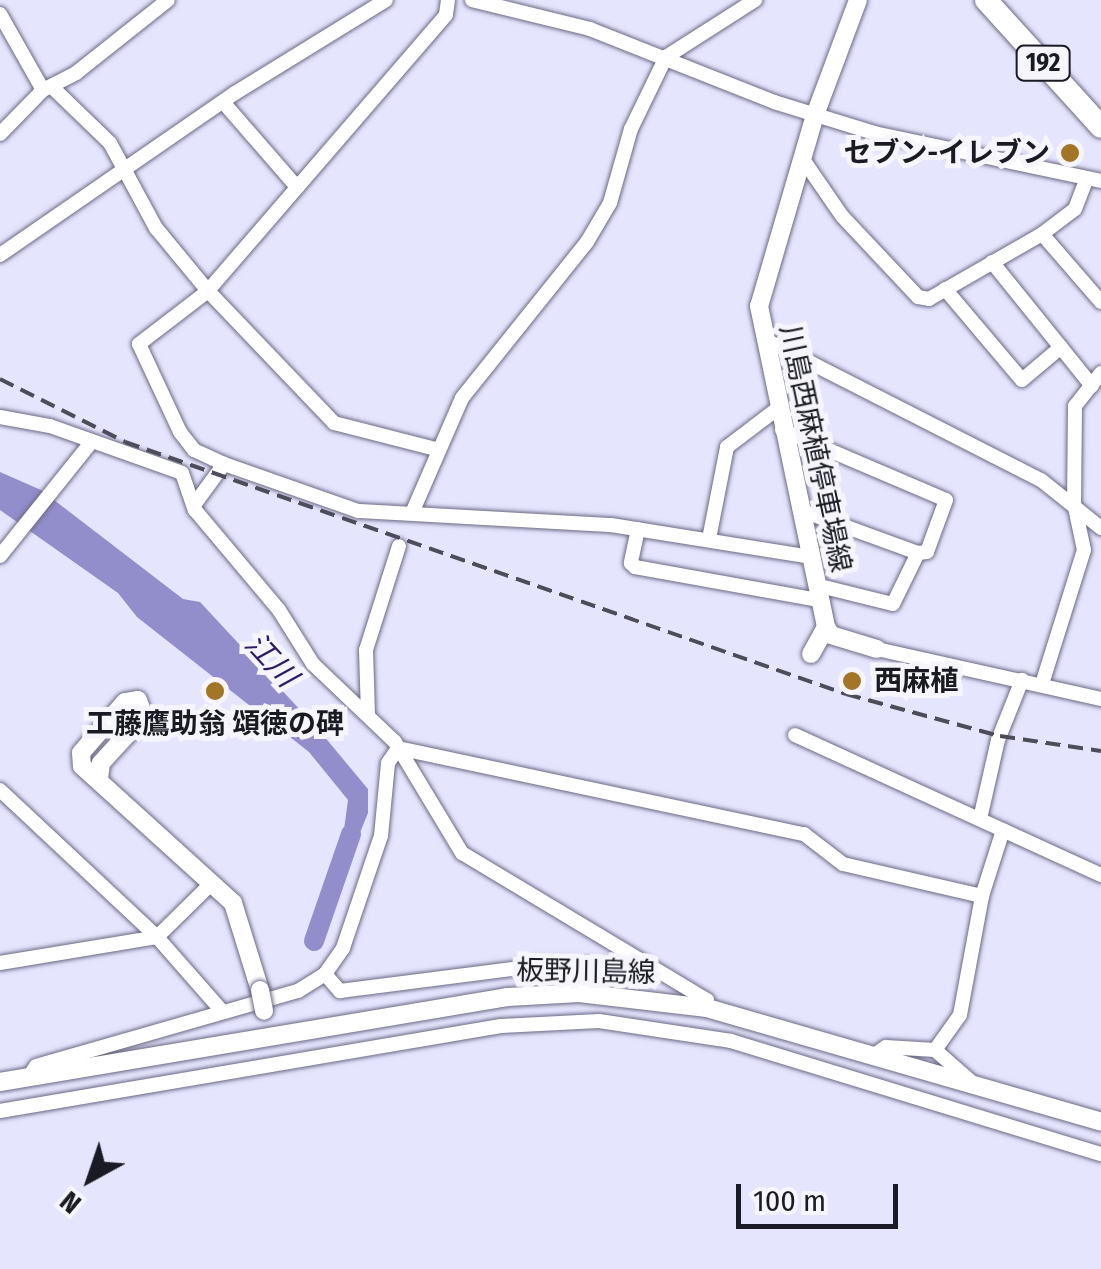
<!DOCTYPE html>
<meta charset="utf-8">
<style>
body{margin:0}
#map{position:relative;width:1101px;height:1269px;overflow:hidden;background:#e6e5fe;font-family:"Fira Sans Condensed","Noto Sans JP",sans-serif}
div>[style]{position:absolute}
.water>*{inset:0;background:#928dcb}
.river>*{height:20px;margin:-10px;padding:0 10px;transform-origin:10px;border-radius:10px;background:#928dcb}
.roads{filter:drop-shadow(0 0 2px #6a6983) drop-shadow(0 0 2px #6a6983)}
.minor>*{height:14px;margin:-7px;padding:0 7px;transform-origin:7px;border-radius:7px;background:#fff}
.tertiary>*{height:18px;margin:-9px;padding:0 9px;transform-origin:9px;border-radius:9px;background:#fff}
.secondary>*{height:18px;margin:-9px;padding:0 9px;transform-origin:9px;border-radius:9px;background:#fff}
.trunk>*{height:22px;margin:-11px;padding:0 11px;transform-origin:11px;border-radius:11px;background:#fff}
.rail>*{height:4px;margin-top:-2px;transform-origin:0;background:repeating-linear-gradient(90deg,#4d4d5a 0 15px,transparent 0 23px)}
.bridges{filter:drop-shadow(0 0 2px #6a6983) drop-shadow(0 0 2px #6a6983)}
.tertiary-bridge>*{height:18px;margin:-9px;padding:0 9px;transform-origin:9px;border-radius:9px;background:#fff}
.dots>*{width:28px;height:28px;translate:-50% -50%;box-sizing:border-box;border:5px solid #f5f5fb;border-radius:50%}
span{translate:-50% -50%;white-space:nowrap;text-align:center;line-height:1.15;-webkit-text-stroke:10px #f5f5fb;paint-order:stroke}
.shield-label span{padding:2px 8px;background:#f5f5fb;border:2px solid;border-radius:8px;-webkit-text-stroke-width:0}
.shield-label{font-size:25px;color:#1a1a24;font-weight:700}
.poi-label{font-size:28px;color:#1a1a24;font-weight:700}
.right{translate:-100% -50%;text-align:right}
.left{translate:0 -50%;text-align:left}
.street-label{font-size:28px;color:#1a1a24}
.water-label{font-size:30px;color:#2c1b63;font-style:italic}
.north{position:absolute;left:40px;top:1129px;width:100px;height:100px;-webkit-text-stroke:8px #f5f5fb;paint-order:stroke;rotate:220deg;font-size:28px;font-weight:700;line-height:40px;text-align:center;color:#1a1a24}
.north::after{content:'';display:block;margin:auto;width:35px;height:45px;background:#1a1a24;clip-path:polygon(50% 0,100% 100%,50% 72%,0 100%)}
.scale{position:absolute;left:736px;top:1184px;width:162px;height:45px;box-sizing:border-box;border:5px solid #1a1a24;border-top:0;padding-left:12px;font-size:30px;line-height:35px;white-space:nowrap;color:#1a1a24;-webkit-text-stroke:8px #f5f5fb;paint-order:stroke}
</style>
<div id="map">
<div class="water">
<i style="clip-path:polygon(0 472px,41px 490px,183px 599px,200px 602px,303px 713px,303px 722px,313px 723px,368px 789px,368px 813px,348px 862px,340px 859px,348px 800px,309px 752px,137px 617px,118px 593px,0 510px)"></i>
</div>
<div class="river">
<i style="left:314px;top:941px;width:113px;rotate:-70.9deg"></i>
</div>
<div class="roads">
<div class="minor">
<i style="left:448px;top:0;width:15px;rotate:98deg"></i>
<i style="left:446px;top:15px;width:364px;rotate:130.8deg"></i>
<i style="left:208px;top:291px;width:87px;rotate:142.5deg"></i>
<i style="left:139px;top:344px;width:97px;rotate:65deg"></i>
<i style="left:180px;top:432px;width:23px;rotate:52deg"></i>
<i style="left:194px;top:450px;width:33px;rotate:25deg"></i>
<i style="left:224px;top:464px;width:142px;rotate:19.3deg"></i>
<i style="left:358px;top:511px;width:253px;rotate:3.2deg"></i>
<i style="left:611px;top:525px;width:202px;rotate:9.1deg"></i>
<i style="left:472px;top:0;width:122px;rotate:13.8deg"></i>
<i style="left:590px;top:29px;width:198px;rotate:21.6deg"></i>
<i style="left:774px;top:102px;width:105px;rotate:17.2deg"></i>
<i style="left:874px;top:133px;width:232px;rotate:11.9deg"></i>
<i style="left:0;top:14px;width:87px;rotate:60.5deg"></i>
<i style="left:52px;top:87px;width:81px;rotate:44deg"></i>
<i style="left:110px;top:143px;width:97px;rotate:61.6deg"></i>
<i style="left:156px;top:228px;width:82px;rotate:50.5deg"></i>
<i style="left:208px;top:291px;width:182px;rotate:46.3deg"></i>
<i style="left:334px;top:423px;width:105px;rotate:14.3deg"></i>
<i style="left:223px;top:102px;width:113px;rotate:49deg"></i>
<i style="left:0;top:134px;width:62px;rotate:-45.7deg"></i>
<i style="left:43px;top:90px;width:37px;rotate:-27deg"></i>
<i style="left:76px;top:73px;width:117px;rotate:-38.4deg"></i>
<i style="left:802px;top:158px;width:70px;rotate:55.4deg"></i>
<i style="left:842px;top:216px;width:111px;rotate:46.8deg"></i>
<i style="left:918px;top:297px;width:11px;rotate:10deg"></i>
<i style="left:929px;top:299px;width:130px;rotate:-29.9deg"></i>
<i style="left:1042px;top:234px;width:41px;rotate:-37.1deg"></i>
<i style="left:1075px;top:209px;width:33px;rotate:-69deg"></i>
<i style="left:1042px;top:234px;width:90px;rotate:49.1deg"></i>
<i style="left:0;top:255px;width:285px;rotate:-34.6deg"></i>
<i style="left:235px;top:93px;width:177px;rotate:-31.6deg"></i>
<i style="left:992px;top:262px;width:159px;rotate:51.1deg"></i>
<i style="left:945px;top:289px;width:119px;rotate:49.8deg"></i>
<i style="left:1022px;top:380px;width:51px;rotate:-40.2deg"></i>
<i style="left:764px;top:339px;width:311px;rotate:27deg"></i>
<i style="left:1041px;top:480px;width:77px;rotate:38.7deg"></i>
<i style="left:0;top:417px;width:51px;rotate:10.2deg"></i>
<i style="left:50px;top:426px;width:140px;rotate:19.6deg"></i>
<i style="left:182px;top:473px;width:39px;rotate:71deg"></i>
<i style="left:195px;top:510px;width:131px;rotate:50deg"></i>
<i style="left:279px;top:610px;width:64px;rotate:57.8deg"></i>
<i style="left:313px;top:664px;width:113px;rotate:43.6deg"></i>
<i style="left:395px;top:742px;width:130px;rotate:58.9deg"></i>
<i style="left:462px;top:853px;width:286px;rotate:31deg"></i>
<i style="left:707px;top:1000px;width:8px;rotate:90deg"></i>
<i style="left:782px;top:430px;width:178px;rotate:23.1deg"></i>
<i style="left:946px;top:500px;width:55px;rotate:110.1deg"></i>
<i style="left:927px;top:552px;width:9px;rotate:174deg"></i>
<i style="left:918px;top:553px;width:126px;rotate:-160deg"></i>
<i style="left:194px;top:505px;width:51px;rotate:-53.8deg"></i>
<i style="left:412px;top:513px;width:125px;rotate:-66.5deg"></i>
<i style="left:462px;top:398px;width:200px;rotate:-51.3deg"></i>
<i style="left:587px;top:242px;width:45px;rotate:-59.5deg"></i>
<i style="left:610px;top:203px;width:77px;rotate:-74.2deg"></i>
<i style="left:631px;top:129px;width:80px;rotate:-64.1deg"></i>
<i style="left:666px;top:57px;width:106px;rotate:-32.6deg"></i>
<i style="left:638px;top:529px;width:35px;rotate:102deg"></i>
<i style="left:631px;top:563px;width:6px;rotate:45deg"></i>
<i style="left:635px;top:567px;width:187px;rotate:10.2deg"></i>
<i style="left:709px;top:539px;width:94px;rotate:-78.9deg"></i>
<i style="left:727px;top:447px;width:63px;rotate:-37.2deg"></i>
<i style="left:0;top:556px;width:147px;rotate:-51.3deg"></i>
<i style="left:816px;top:585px;width:79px;rotate:13.9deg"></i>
<i style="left:893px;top:604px;width:57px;rotate:-63.9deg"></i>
<i style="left:877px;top:649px;width:230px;rotate:12.6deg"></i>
<i style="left:1042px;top:684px;width:140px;rotate:-72.6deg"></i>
<i style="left:1084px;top:550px;width:48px;rotate:-102deg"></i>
<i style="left:1074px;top:503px;width:97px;rotate:-89.4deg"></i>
<i style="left:1075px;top:406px;width:42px;rotate:-51.8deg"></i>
<i style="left:368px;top:714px;width:64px;rotate:-91.8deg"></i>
<i style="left:366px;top:650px;width:109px;rotate:-72.4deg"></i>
<i style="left:795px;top:735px;width:337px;rotate:24.6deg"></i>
<i style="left:398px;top:748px;width:415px;rotate:12deg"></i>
<i style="left:804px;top:834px;width:49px;rotate:37.6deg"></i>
<i style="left:843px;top:864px;width:143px;rotate:13deg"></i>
<i style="left:0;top:790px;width:215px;rotate:43.1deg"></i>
<i style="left:157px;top:937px;width:96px;rotate:48.8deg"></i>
<i style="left:980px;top:819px;width:81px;rotate:-77.2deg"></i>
<i style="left:998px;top:740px;width:65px;rotate:-68.2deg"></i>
<i style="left:0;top:963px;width:159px;rotate:-9.4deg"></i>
<i style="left:157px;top:937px;width:78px;rotate:-44.5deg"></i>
<i style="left:325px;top:974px;width:23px;rotate:49deg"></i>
<i style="left:340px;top:991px;width:204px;rotate:-7.3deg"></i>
<i style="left:542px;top:965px;width:97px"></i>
<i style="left:935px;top:1050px;width:52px;rotate:41.1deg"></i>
<i style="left:877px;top:1053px;width:11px;rotate:-34deg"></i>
<i style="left:886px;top:1047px;width:49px;rotate:3.5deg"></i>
<i style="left:935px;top:1050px;width:43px;rotate:-54.5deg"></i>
<i style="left:960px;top:1015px;width:121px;rotate:-79.5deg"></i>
<i style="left:982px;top:896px;width:69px;rotate:-72.3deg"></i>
<i style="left:28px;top:1078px;width:14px;rotate:-56deg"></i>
<i style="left:36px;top:1066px;width:273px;rotate:-16deg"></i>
<i style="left:298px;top:991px;width:32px;rotate:-32deg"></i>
<i style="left:325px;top:974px;width:32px;rotate:-55deg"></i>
<i style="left:343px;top:948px;width:118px;rotate:-71.3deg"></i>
<i style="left:381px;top:836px;width:73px;rotate:-84.5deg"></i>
<i style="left:388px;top:763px;width:18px;rotate:-56deg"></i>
<i style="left:0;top:1111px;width:508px;rotate:-9.63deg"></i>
<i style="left:501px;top:1026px;width:98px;rotate:-2.9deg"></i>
<i style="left:599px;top:1021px;width:134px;rotate:8.6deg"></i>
<i style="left:731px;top:1041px;width:387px;rotate:17deg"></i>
</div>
<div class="tertiary">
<i style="left:811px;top:654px;width:31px;rotate:-61deg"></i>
<i style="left:99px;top:779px;width:16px;rotate:-83deg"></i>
<i style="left:101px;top:763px;width:64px;rotate:-47.5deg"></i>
<i style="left:144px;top:716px;width:17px;rotate:-111deg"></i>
<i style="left:138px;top:700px;width:13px;rotate:171deg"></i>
<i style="left:125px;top:702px;width:67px;rotate:130.8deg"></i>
<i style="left:81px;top:753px;width:13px;rotate:86deg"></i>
<i style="left:82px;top:766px;width:204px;rotate:42.2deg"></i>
<i style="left:233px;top:903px;width:91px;rotate:72.8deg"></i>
</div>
<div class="secondary">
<i style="left:858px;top:0;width:123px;rotate:110.5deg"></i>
<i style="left:815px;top:115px;width:199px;rotate:106.3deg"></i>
<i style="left:759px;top:306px;width:328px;rotate:78.2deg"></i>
<i style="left:826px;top:627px;width:9px;rotate:58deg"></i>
<i style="left:831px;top:635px;width:48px;rotate:16.9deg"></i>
<i style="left:0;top:1082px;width:515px;rotate:-9.5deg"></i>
<i style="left:508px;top:997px;width:71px;rotate:-3.2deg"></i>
<i style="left:579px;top:993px;width:129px;rotate:6.7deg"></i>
<i style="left:707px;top:1008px;width:410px;rotate:16.1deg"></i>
</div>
<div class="trunk">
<i style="left:986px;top:0;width:171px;rotate:47.8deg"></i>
</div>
</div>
<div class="rail">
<i style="left:0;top:379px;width:140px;rotate:26.7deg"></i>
<i style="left:125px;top:442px;width:764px;rotate:19.27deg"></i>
<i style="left:846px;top:694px;width:160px;rotate:15.3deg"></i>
<i style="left:1000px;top:736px;width:102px;rotate:8.4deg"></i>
</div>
<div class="bridges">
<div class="tertiary-bridge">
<i style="left:260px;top:990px;width:21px;rotate:79deg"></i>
</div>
</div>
<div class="dots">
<i style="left:1070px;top:153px;background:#a27527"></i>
<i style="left:852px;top:681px;background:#a27527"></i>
<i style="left:215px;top:691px;background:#a27527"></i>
</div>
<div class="shield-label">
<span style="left:1043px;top:63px">192</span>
</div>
<div class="poi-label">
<span class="right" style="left:1050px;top:153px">セブン-イレブン</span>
<span class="left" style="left:874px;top:681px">西麻植</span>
<span style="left:215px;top:724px">工藤鷹助翁 頌徳の碑</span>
</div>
<div class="street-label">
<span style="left:815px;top:449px;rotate:78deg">川島西麻植停車場線</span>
<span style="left:586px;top:972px;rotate:1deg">板野川島線</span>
</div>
<div class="water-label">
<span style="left:271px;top:660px;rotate:47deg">江川</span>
</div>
<div class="north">N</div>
<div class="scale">100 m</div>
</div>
